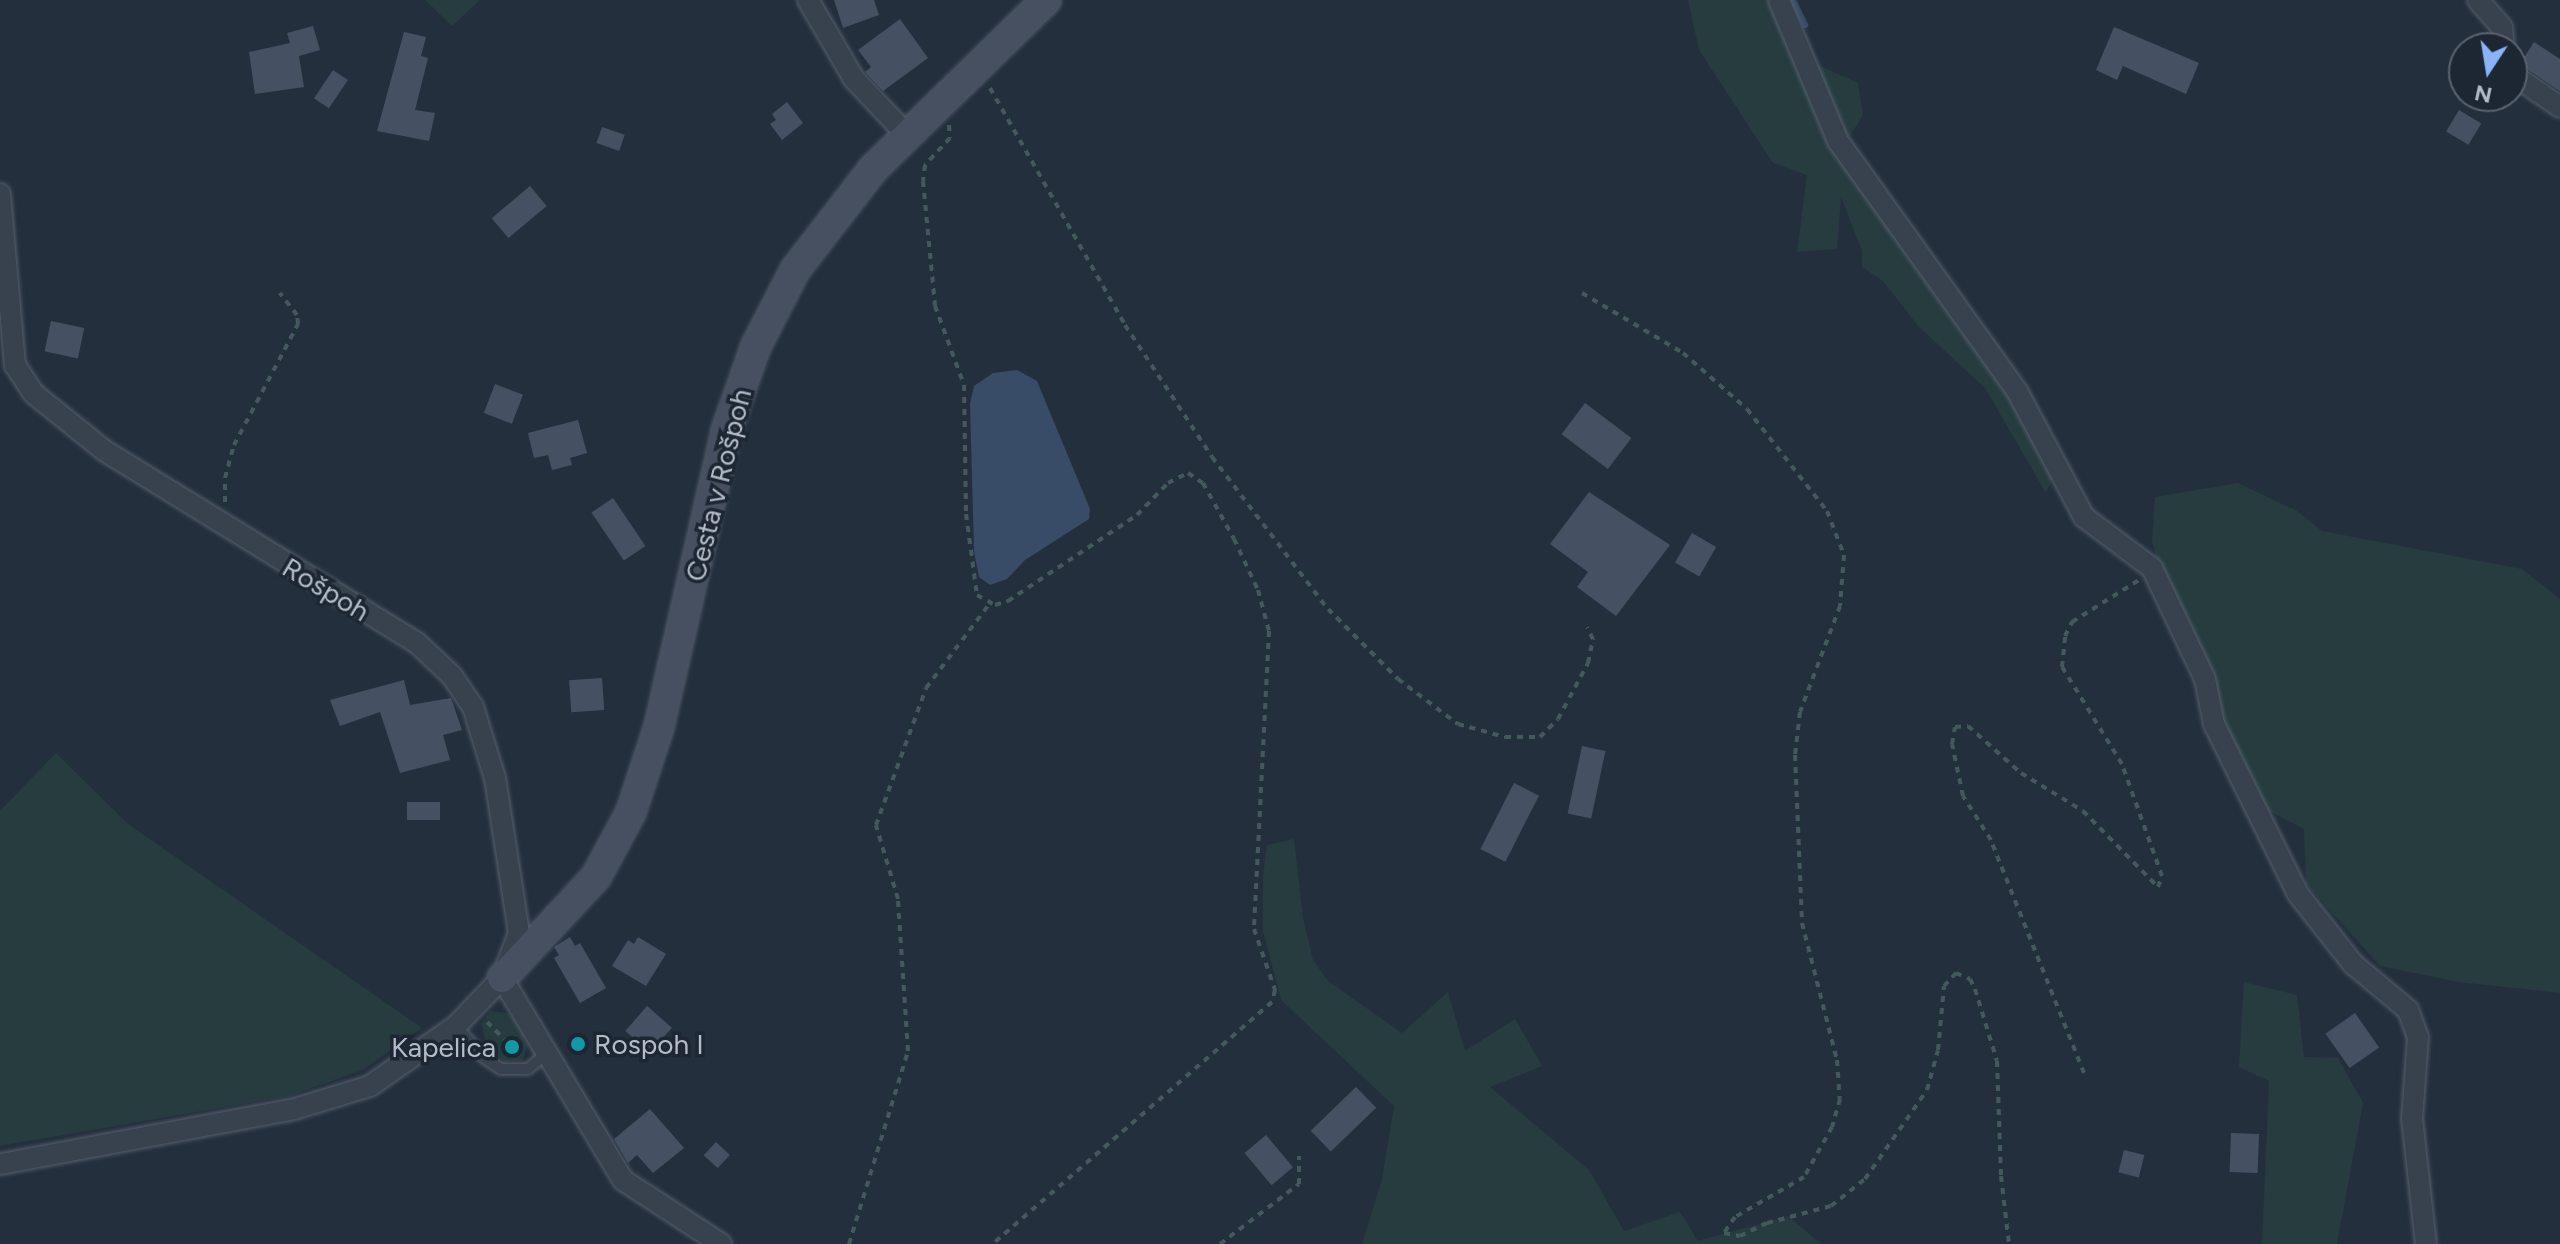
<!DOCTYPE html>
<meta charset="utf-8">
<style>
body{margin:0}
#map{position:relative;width:2560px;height:1244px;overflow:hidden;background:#242f3e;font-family:Figtree,sans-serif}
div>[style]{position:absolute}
.green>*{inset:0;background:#263c3f}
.water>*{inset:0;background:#394c67}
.stream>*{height:6px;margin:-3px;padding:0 3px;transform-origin:3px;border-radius:3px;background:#394c67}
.building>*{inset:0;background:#455162;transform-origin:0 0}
.path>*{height:4px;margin-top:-2px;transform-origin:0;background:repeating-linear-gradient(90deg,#44595c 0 6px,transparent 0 12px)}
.roads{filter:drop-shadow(0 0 2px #565f6c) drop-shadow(0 0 2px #565f6c)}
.lane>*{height:10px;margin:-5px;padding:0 5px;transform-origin:5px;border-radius:5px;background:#38414e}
.street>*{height:20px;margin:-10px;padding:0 10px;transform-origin:10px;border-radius:10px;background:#38414e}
.secondary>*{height:28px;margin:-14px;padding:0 14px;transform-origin:14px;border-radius:14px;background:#465061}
.dots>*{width:22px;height:22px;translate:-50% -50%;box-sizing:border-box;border:4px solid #1d2633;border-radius:50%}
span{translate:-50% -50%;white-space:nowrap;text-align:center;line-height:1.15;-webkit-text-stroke:7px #1d2633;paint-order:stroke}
.street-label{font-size:28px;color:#b4bcc9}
.poi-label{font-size:28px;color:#b4bcc9}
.left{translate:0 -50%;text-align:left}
.right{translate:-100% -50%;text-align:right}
.north{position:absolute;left:2448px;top:32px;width:80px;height:80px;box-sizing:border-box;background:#1d2633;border:2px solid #59626f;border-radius:50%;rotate:192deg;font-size:22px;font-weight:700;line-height:32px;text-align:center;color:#b4bcc9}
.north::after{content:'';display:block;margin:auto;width:28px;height:36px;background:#8ab4f8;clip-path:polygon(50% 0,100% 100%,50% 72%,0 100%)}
</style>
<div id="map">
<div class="green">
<i style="clip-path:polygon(425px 0,480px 0,452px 26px)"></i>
<i style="clip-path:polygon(1688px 0,1794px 0,1789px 52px,1858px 83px,1863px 115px,1840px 152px,1989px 361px,2054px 475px,2046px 493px,1985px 388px,1919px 327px,1883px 281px,1862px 267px,1862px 251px,1841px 197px,1837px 249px,1797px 252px,1807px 175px,1773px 163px,1699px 50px)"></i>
<i style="clip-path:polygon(2238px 483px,2297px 511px,2322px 531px,2522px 569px,2560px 599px,2560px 993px,2459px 982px,2380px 966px,2306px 884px,2304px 829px,2259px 806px,2175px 635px,2152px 542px,2155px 497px)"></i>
<i style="clip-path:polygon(56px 753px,128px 824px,422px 1028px,363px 1070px,289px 1096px,0 1146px,0 811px)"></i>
<i style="clip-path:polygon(1294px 839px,1303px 918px,1313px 960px,1328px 981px,1402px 1033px,1448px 992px,1465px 1051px,1515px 1019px,1542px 1066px,1490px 1087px,1589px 1170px,1624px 1231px,1680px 1212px,1698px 1241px,1788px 1216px,1821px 1244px,1362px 1244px,1382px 1179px,1394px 1106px,1281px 1000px,1263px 931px,1263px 875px,1267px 845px)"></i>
<i style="clip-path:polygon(2244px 982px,2297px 995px,2304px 1057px,2338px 1058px,2363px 1103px,2337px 1244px,2262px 1244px,2269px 1081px,2239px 1067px)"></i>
<i style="clip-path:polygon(490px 1011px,507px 1013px,517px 1022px,528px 1046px,522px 1061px,505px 1062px,488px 1048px,481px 1024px)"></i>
</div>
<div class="water">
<i style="clip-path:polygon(1017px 370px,1037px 381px,1090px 509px,1089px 519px,1025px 560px,1007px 579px,990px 585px,979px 577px,974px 551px,970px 404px,974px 386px,993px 373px)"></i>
</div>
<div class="stream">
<i style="left:1793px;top:0;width:28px;rotate:64deg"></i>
</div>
<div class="building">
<i style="clip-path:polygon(834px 0,874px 0,879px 15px,843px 28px)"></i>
<i style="clip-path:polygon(900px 19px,928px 58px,883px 91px,865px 72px,871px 67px,858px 50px)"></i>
<i style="clip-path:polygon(313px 26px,320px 50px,299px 56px,304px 87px,255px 94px,249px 52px,290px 43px,287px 33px)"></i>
<i style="clip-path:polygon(2114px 27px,2199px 63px,2186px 94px,2123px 66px,2117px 80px,2096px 70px)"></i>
<i style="clip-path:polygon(404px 32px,426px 37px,421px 56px,428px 58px,415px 110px,435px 113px,429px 141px,377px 131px)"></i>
<i style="clip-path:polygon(2534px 42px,2560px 59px,2560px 91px,2520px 64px)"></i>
<i style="left:333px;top:70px;width:18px;height:34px;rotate:34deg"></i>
<i style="clip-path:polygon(787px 102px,803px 123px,782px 140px,770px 124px,776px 120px,772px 114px)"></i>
<i style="left:2459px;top:110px;width:26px;height:25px;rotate:31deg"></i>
<i style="left:602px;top:127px;width:24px;height:17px;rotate:19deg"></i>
<i style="left:530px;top:186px;width:26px;height:50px;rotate:50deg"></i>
<i style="left:51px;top:321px;width:34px;height:31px;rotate:12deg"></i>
<i style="left:495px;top:384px;width:30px;height:31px;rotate:21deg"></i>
<i style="left:1585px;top:403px;width:58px;height:39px;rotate:37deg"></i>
<i style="clip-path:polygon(578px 420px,587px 453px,570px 458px,572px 465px,552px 470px,548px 455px,534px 458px,528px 433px)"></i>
<i style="clip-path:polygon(1589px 492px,1670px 545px,1616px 616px,1577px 587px,1588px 572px,1550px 544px)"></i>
<i style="left:613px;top:498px;width:58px;height:26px;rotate:56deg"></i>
<i style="left:1692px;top:533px;width:28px;height:34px;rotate:30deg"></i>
<i style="left:602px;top:678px;width:32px;height:33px;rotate:86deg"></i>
<i style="clip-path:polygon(404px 680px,410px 705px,451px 698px,462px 730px,443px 735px,450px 760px,400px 773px,380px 712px,340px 726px,330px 700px)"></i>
<i style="left:1582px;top:746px;width:24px;height:69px;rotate:12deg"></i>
<i style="left:1514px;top:783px;width:28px;height:74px;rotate:27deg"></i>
<i style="left:440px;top:802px;width:18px;height:33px;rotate:90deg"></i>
<i style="clip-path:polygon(570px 937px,575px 946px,580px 943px,606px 988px,580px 1003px,554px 958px,559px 955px,554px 947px)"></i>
<i style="clip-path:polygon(638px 937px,666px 954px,646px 986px,612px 966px,628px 940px,634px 944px)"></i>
<i style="left:647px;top:1006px;width:33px;height:33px;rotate:41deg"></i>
<i style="left:2355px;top:1013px;width:42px;height:36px;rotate:55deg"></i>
<i style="left:1356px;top:1087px;width:29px;height:63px;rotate:46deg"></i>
<i style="clip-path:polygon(650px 1109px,684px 1148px,653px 1173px,637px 1155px,628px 1163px,614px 1139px)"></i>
<i style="left:2231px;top:1133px;width:28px;height:39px;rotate:2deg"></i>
<i style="left:1266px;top:1135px;width:42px;height:28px;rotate:50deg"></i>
<i style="left:716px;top:1142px;width:19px;height:18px;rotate:43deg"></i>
<i style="left:2124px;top:1150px;width:21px;height:23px;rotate:14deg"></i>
</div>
<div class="path">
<i style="left:990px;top:88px;width:273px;rotate:60.3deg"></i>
<i style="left:1125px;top:325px;width:158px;rotate:56.6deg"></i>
<i style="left:1212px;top:457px;width:191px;rotate:52.7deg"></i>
<i style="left:1328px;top:609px;width:99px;rotate:45deg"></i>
<i style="left:1398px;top:679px;width:75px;rotate:36.9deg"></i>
<i style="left:1458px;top:724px;width:49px;rotate:15.5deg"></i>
<i style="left:1505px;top:737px;width:35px"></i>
<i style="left:1540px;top:737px;width:25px;rotate:-45deg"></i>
<i style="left:1558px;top:719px;width:64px;rotate:-61.8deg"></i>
<i style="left:1588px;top:663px;width:25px;rotate:-78deg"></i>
<i style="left:1593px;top:639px;width:13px;rotate:-117deg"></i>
<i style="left:949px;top:125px;width:13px;rotate:86deg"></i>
<i style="left:950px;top:138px;width:37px;rotate:133deg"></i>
<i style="left:925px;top:165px;width:16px;rotate:97deg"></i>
<i style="left:923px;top:181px;width:126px;rotate:84.5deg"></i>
<i style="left:935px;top:306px;width:84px;rotate:69.8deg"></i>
<i style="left:964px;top:385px;width:129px;rotate:89.1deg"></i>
<i style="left:966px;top:514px;width:82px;rotate:82.3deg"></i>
<i style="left:977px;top:595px;width:21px;rotate:29deg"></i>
<i style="left:995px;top:605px;width:14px;rotate:-17deg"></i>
<i style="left:1008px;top:601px;width:155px;rotate:-33.7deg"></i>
<i style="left:1137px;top:515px;width:45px;rotate:-45.9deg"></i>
<i style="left:1168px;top:483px;width:22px;rotate:-27deg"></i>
<i style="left:1188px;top:473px;width:18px;rotate:34deg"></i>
<i style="left:1203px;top:483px;width:64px;rotate:61deg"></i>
<i style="left:1234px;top:539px;width:56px;rotate:64.8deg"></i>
<i style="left:1258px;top:590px;width:42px;rotate:75deg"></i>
<i style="left:1269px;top:631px;width:298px;rotate:92.9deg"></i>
<i style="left:1254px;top:929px;width:65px;rotate:71deg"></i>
<i style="left:1275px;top:990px;width:12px;rotate:104deg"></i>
<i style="left:1272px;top:1002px;width:369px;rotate:139.1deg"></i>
<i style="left:1582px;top:293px;width:117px;rotate:30.7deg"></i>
<i style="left:1683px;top:353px;width:85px;rotate:41.2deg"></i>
<i style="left:1747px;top:409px;width:130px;rotate:51.9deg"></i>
<i style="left:1827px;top:511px;width:47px;rotate:68.9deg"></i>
<i style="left:1844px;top:555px;width:51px;rotate:94.5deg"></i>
<i style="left:1840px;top:606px;width:113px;rotate:110.7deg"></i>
<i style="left:1800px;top:712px;width:43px;rotate:96.6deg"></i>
<i style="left:1795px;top:755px;width:168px;rotate:87.6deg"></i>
<i style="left:1802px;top:923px;width:141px;rotate:75.7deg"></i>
<i style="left:1837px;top:1060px;width:39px;rotate:86deg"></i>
<i style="left:1840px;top:1099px;width:29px;rotate:106deg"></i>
<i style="left:1832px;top:1127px;width:57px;rotate:119.2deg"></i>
<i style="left:1804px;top:1177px;width:80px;rotate:149.9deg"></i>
<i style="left:1735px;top:1217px;width:19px;rotate:125deg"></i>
<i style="left:1724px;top:1233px;width:16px;rotate:11deg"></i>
<i style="left:1740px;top:1236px;width:30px;rotate:-26deg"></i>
<i style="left:1767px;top:1223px;width:66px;rotate:-14.9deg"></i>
<i style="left:1831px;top:1206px;width:43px;rotate:-38.5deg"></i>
<i style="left:1865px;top:1179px;width:108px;rotate:-55.1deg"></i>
<i style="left:1927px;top:1090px;width:41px;rotate:-74.6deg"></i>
<i style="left:1938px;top:1050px;width:64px;rotate:-84.6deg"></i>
<i style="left:1944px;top:986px;width:18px;rotate:-47deg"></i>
<i style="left:1956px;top:973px;width:15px;rotate:23deg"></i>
<i style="left:1970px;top:979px;width:11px;rotate:63deg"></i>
<i style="left:1975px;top:989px;width:75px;rotate:73deg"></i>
<i style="left:1997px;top:1061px;width:115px;rotate:88deg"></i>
<i style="left:2001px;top:1176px;width:68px;rotate:83.3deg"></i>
<i style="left:225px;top:502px;width:24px;rotate:-90deg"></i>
<i style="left:225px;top:478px;width:34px;rotate:-75deg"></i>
<i style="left:234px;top:445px;width:137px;rotate:-62.1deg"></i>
<i style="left:298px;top:324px;width:9px;rotate:-96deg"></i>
<i style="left:297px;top:315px;width:28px;rotate:-128deg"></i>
<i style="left:487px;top:1022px;width:30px;rotate:45deg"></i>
<i style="left:2084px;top:1073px;width:251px;rotate:-111.8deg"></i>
<i style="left:1991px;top:840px;width:52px;rotate:-122.5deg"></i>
<i style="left:1963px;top:796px;width:53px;rotate:-101.9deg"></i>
<i style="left:1952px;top:744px;width:17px;rotate:-80deg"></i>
<i style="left:1955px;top:727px;width:13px;rotate:-4deg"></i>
<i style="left:1968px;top:726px;width:71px;rotate:41.6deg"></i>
<i style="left:2021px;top:773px;width:73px;rotate:31.5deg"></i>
<i style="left:2083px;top:811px;width:107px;rotate:45.4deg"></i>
<i style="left:2158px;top:887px;width:12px;rotate:-70deg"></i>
<i style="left:2162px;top:876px;width:119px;rotate:-109.7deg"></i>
<i style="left:2122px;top:764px;width:114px;rotate:-121.7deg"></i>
<i style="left:2062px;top:667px;width:31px;rotate:-84deg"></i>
<i style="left:2065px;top:636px;width:16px;rotate:-63deg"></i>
<i style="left:2072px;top:622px;width:79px;rotate:-32.1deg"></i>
<i style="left:849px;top:1244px;width:202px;rotate:-73deg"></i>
<i style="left:908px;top:1051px;width:152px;rotate:-93.8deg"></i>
<i style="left:898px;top:899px;width:77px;rotate:-106.6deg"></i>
<i style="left:876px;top:825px;width:146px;rotate:-69.9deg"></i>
<i style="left:926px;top:688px;width:106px;rotate:-53deg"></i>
<i style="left:1220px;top:1244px;width:99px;rotate:-37.2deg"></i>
<i style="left:1299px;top:1184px;width:28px;rotate:-90deg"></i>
</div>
<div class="roads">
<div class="lane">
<i style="left:456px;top:1026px;width:41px;rotate:48.9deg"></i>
<i style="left:483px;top:1057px;width:22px;rotate:34deg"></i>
<i style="left:501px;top:1069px;width:27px"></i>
<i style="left:528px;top:1069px;width:26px;rotate:-40deg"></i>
</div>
<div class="street">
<i style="left:808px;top:0;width:91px;rotate:59.8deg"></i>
<i style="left:854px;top:79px;width:80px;rotate:46.5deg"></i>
<i style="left:1779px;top:0;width:153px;rotate:67.3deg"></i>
<i style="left:1838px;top:141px;width:307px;rotate:54.4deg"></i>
<i style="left:2017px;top:391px;width:143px;rotate:62deg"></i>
<i style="left:2084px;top:517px;width:85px;rotate:36.9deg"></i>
<i style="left:2152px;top:568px;width:123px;rotate:64.5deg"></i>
<i style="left:2205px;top:679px;width:46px;rotate:78.7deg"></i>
<i style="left:2214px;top:724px;width:190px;rotate:63.7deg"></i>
<i style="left:2298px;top:894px;width:89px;rotate:51.8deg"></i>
<i style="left:2353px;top:964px;width:72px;rotate:39.9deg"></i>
<i style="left:2408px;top:1010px;width:29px;rotate:70deg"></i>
<i style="left:2418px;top:1037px;width:81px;rotate:94.2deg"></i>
<i style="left:2412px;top:1118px;width:127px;rotate:83.7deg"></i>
<i style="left:2478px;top:0;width:37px;rotate:49deg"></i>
<i style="left:2502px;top:28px;width:20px;rotate:84deg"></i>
<i style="left:2512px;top:74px;width:58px;rotate:34.5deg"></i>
<i style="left:0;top:194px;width:172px;rotate:85deg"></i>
<i style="left:15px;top:365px;width:33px;rotate:57deg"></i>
<i style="left:33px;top:393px;width:92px;rotate:38.9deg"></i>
<i style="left:105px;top:451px;width:365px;rotate:31.6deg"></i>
<i style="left:416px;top:642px;width:50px;rotate:43.4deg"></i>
<i style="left:452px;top:676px;width:37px;rotate:56deg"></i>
<i style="left:473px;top:707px;width:74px;rotate:72.8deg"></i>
<i style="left:495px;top:778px;width:157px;rotate:81.2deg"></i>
<i style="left:519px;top:933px;width:48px;rotate:110.7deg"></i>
<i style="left:502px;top:978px;width:66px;rotate:133.8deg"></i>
<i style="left:456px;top:1026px;width:105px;rotate:145.1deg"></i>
<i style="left:370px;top:1086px;width:78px;rotate:163deg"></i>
<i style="left:295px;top:1109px;width:300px;rotate:169.4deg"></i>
<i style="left:502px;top:978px;width:235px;rotate:59.1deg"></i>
<i style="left:623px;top:1180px;width:117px;rotate:33.1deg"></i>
</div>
<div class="secondary">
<i style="left:502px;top:978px;width:138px;rotate:-47.1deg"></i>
<i style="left:596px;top:877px;width:74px;rotate:-61.7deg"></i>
<i style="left:631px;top:812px;width:89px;rotate:-71.8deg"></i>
<i style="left:659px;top:727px;width:303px;rotate:-77.2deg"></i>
<i style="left:726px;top:431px;width:90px;rotate:-70.6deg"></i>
<i style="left:756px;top:346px;width:85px;rotate:-62.8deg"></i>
<i style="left:795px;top:270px;width:128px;rotate:-52.3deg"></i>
<i style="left:873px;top:169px;width:242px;rotate:-44.3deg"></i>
</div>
</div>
<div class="dots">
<i style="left:578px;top:1044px;background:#0f9aa8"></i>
<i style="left:512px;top:1047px;background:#0f9aa8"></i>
</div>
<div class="street-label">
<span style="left:718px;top:485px;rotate:-76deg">Cesta v Rošpoh</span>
<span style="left:326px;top:589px;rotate:31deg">Rošpoh</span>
</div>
<div class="poi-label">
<span class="left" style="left:594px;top:1044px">Rospoh I</span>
<span class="right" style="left:496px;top:1047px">Kapelica</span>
</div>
<div class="north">N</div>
</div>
